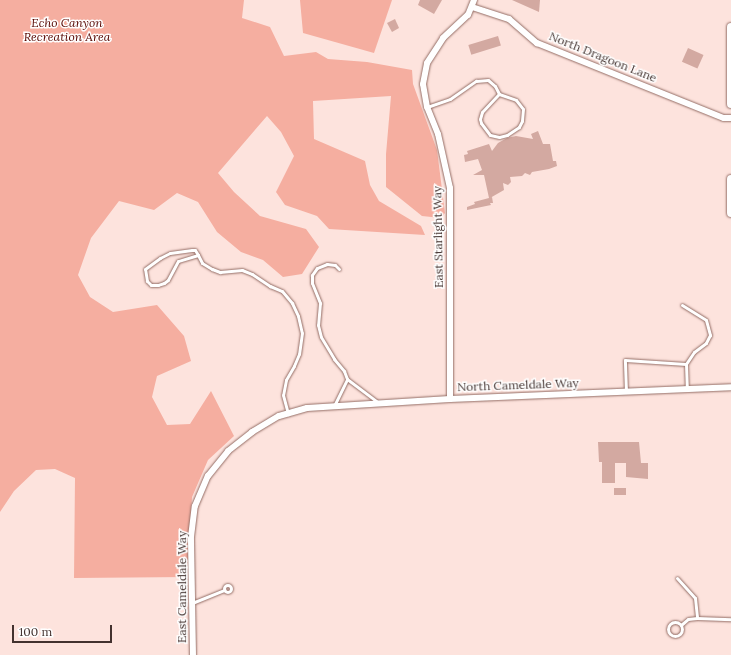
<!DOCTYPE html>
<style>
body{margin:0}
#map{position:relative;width:731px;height:655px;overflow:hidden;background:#fde3dd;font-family:Lora,serif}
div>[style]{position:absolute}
.green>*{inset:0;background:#f5aea0}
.building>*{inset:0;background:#d3a9a1;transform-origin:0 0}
.roads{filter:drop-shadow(0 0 1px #946d65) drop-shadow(0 0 1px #946d65)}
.service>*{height:3px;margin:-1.5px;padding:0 1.5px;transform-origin:1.5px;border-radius:1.5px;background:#fff}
.service>.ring{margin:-1.5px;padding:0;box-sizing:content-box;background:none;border:3px solid #fff;border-radius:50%}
.minor>*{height:6px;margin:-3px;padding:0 3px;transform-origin:3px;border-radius:3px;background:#fff}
.tertiary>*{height:8px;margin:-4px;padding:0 4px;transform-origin:4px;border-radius:4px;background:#fff}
span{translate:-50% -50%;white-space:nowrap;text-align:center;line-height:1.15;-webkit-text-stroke:3px #fff;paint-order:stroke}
.park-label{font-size:12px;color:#570600;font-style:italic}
.street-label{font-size:12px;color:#43322f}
.scale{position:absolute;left:12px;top:625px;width:100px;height:18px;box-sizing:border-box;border:2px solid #43322f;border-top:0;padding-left:5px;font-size:12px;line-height:14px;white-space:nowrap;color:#43322f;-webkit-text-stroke:3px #fff;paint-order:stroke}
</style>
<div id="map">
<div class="green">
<i style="clip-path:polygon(0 0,244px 0,242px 18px,270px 27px,284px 56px,316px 52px,328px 59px,367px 62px,412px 70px,413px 84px,437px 150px,445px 213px,441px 218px,422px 216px,386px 187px,386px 154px,391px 96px,313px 101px,314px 139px,365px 161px,370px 185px,379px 201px,421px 226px,425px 235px,329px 229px,317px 216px,285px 205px,276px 192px,294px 156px,281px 132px,267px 116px,218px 173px,234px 192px,260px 216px,306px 229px,319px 247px,302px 274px,283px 277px,263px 260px,241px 252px,217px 232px,198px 202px,177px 193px,154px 210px,119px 201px,91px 238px,78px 275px,90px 297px,113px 312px,157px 305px,184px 336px,191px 361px,157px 376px,152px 397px,167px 425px,190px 424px,211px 391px,234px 436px,208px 460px,192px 497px,187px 577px,74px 578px,75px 478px,55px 469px,36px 470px,14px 491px,0 512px)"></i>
<i style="clip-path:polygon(300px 0,392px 0,374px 53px,303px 33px)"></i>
</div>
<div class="building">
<i style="clip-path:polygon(420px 0,442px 0,434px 14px,418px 5px)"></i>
<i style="clip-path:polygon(512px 0,540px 0,539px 12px)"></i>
<i style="clip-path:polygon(395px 19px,399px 28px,392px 32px,387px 23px)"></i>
<i style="left:498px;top:36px;width:10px;height:31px;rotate:73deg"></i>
<i style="left:688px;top:48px;width:17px;height:15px;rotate:24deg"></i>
<i style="clip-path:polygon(538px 131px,543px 144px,550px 144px,553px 161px,556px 161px,557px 166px,549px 169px,532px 172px,530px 175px,525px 173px,522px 176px,510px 177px,511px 182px,508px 185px,503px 183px,504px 190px,490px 198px,492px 197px,493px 203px,490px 203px,491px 205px,467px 210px,467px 207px,475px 204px,474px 202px,489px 198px,484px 175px,473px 175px,482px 170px,478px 159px,465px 162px,464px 155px,468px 154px,467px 151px,489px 144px,492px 151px,498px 143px,507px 138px,516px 136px,533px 139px,531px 134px)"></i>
<i style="clip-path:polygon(598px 442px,639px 442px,641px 463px,648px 463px,648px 479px,626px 477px,626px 463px,615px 463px,615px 483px,602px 483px,602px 462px,599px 462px)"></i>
<i style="left:614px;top:488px;width:12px;height:7px"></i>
</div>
<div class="roads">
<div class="service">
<i style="left:427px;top:107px;width:24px;rotate:-19deg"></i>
<i style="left:450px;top:99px;width:32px;rotate:-35deg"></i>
<i style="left:476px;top:81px;width:12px;rotate:-5deg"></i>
<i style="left:488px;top:80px;width:9px;rotate:41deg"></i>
<i style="left:495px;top:86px;width:9px;rotate:63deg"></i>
<i style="left:499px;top:94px;width:18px;rotate:19deg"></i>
<i style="left:516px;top:100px;width:11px;rotate:52deg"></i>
<i style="left:523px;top:109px;width:12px;rotate:95deg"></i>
<i style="left:522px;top:121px;width:7px;rotate:117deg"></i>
<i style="left:519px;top:127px;width:14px;rotate:146deg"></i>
<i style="left:507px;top:135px;width:8px;rotate:166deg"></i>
<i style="left:499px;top:137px;width:9px;rotate:-167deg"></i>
<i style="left:490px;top:135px;width:15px;rotate:-127deg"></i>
<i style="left:481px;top:123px;width:4px;rotate:-104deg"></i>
<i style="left:480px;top:119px;width:7px;rotate:-74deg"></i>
<i style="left:482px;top:112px;width:25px;rotate:-47deg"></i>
<i style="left:198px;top:255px;width:21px;rotate:163deg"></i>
<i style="left:178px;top:261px;width:21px;rotate:118deg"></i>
<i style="left:168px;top:280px;width:5px;rotate:143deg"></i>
<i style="left:164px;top:283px;width:6px;rotate:162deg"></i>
<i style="left:158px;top:285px;width:7px;rotate:180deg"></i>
<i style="left:151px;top:285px;width:6px;rotate:-135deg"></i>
<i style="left:147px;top:281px;width:12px;rotate:-99deg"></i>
<i style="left:145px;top:269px;width:19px;rotate:-36deg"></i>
<i style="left:160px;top:258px;width:11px;rotate:-27deg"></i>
<i style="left:170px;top:253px;width:22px;rotate:-8deg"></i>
<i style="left:192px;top:250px;width:3px"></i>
<i style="left:195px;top:250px;width:6px;rotate:59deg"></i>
<i style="left:198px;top:255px;width:9px;rotate:63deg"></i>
<i style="left:202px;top:263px;width:12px;rotate:31deg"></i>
<i style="left:212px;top:269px;width:9px;rotate:21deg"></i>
<i style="left:220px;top:272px;width:22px;rotate:-5deg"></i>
<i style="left:242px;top:270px;width:11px;rotate:22deg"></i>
<i style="left:252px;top:274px;width:22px;rotate:34deg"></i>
<i style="left:270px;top:286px;width:13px;rotate:23deg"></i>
<i style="left:282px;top:291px;width:16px;rotate:50deg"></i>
<i style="left:292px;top:303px;width:14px;rotate:65deg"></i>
<i style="left:298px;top:316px;width:17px;rotate:77deg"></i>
<i style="left:302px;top:333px;width:21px;rotate:98deg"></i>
<i style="left:299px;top:354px;width:13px;rotate:113deg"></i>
<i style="left:294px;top:366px;width:16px;rotate:120deg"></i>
<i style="left:286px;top:380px;width:15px;rotate:101deg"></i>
<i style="left:283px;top:395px;width:20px;rotate:75deg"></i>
<i style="left:339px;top:269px;width:6px;rotate:-135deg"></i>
<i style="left:335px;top:265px;width:8px;rotate:-173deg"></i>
<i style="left:327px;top:264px;width:11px;rotate:158deg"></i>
<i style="left:317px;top:268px;width:9px;rotate:126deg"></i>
<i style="left:312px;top:275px;width:8px;rotate:90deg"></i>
<i style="left:312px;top:283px;width:22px;rotate:68deg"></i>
<i style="left:320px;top:303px;width:22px;rotate:95deg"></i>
<i style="left:318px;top:325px;width:12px;rotate:76deg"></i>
<i style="left:321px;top:337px;width:26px;rotate:59deg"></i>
<i style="left:334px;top:359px;width:16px;rotate:50deg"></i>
<i style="left:344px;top:371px;width:9px;rotate:69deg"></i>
<i style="left:347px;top:379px;width:38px;rotate:37deg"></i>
<i style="left:682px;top:305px;width:28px;rotate:32deg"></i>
<i style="left:706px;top:320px;width:16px;rotate:75deg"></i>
<i style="left:710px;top:335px;width:9px;rotate:117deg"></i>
<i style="left:706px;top:343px;width:15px;rotate:143deg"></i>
<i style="left:694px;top:352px;width:14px;rotate:124deg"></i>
<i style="left:626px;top:392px;width:32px;rotate:-92deg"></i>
<i style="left:625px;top:360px;width:61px;rotate:3.8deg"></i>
<i style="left:686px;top:364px;width:25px;rotate:88deg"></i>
<i style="left:334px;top:406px;width:30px;rotate:-64deg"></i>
<i style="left:677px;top:578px;width:27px;rotate:48deg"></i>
<i style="left:695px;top:598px;width:20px;rotate:84deg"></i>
<i style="left:697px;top:618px;width:34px;rotate:2deg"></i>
<i class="ring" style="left:224.5px;top:585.5px;width:4px;height:4px"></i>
<i style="left:192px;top:603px;width:35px;rotate:-22deg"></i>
<i class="ring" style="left:668px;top:622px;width:11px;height:11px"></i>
<i style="left:681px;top:625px;width:9px;rotate:-41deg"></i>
<i style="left:688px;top:619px;width:9px;rotate:-6deg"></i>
</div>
<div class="minor">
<i style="left:472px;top:7px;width:39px;rotate:18deg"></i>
<i style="left:509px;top:19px;width:37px;rotate:41deg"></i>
<i style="left:537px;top:43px;width:201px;rotate:21.9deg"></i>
<i style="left:724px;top:118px;width:7px"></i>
<i style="left:450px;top:399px;width:211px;rotate:-90deg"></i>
<i style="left:450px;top:188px;width:55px;rotate:-102.5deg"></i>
<i style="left:438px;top:134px;width:29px;rotate:-112deg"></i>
<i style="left:427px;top:107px;width:23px;rotate:-100deg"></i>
<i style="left:423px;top:84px;width:21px;rotate:-79deg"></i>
<i style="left:427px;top:63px;width:30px;rotate:-57deg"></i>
<i style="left:443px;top:38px;width:34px;rotate:-43deg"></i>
<i style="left:468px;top:15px;width:16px;rotate:-68deg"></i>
<i style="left:193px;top:655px;width:118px;rotate:-91deg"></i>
<i style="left:191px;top:537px;width:31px;rotate:-83deg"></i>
<i style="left:195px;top:506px;width:33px;rotate:-67deg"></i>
<i style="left:208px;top:476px;width:32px;rotate:-51deg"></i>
<i style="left:228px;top:451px;width:31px;rotate:-38deg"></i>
<i style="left:252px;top:432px;width:31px;rotate:-31deg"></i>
<i style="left:279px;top:416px;width:29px;rotate:-16deg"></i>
<i style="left:307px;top:408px;width:143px;rotate:-3.6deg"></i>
<i style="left:450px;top:399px;width:281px;rotate:-2.4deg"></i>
</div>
<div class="tertiary">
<i style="left:731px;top:27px;width:77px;rotate:90deg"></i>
<i style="left:731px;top:179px;width:34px;rotate:90deg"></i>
</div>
</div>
<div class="park-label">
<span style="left:67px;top:30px">Echo Canyon<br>Recreation Area</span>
</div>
<div class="street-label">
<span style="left:603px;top:57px;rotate:22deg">North Dragoon Lane</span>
<span style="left:438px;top:237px;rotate:-91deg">East Starlight Way</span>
<span style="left:518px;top:385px;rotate:-2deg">North Cameldale Way</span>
<span style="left:182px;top:587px;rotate:-90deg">East Cameldale Way</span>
</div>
<div class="scale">100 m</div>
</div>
